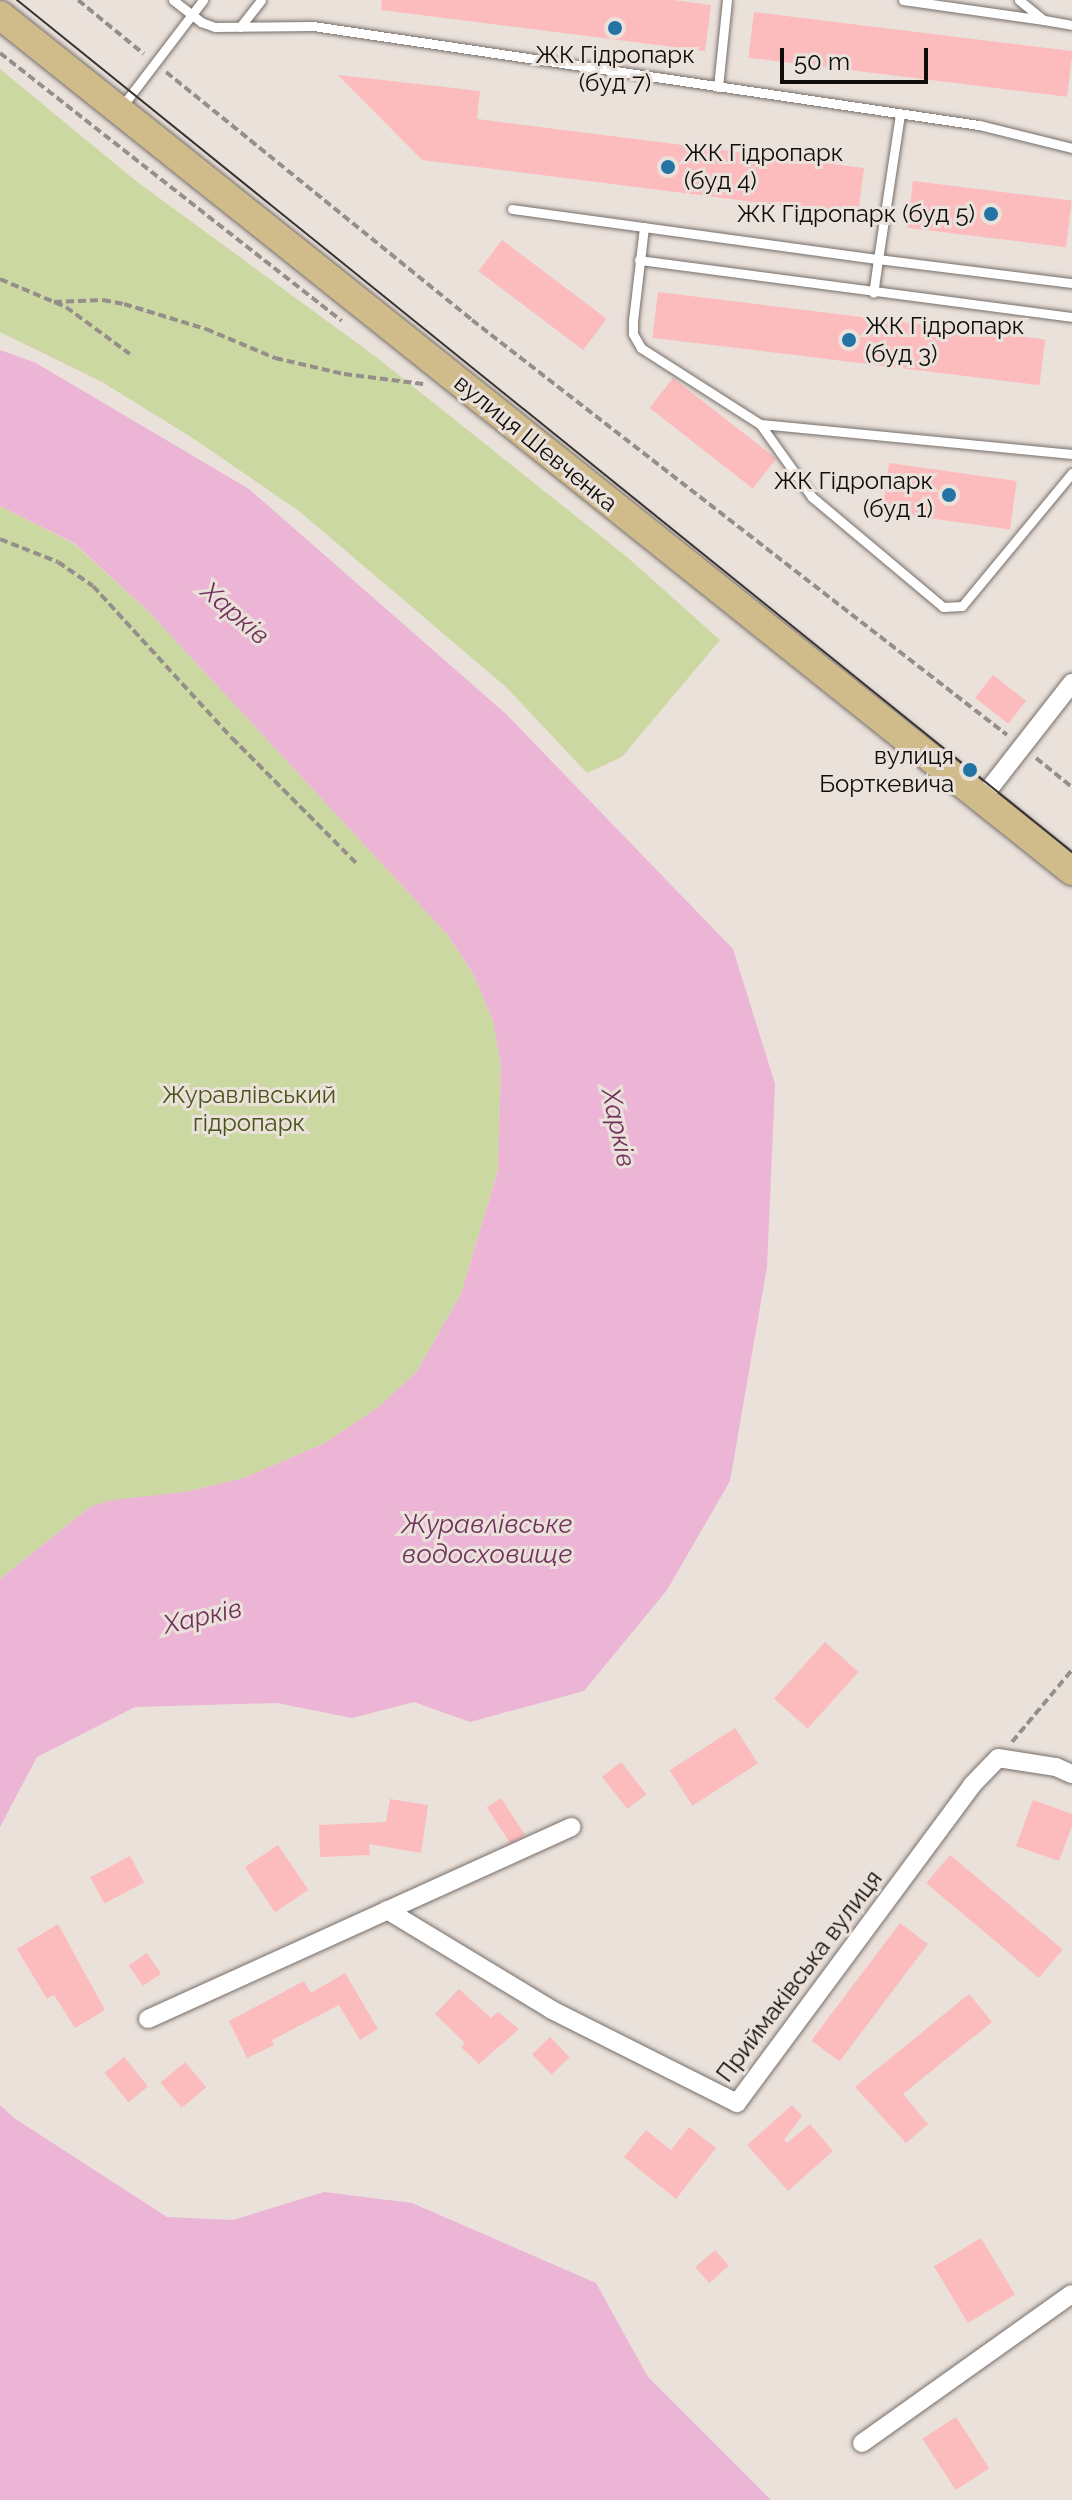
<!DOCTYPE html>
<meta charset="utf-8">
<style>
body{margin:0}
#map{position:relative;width:1072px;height:2500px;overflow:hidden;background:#eae1db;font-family:Raleway,sans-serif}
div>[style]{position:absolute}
.green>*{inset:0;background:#cbd8a2}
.water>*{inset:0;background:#ecb5d5}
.building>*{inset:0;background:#fcbbbc;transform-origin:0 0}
.path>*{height:4px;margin-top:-2px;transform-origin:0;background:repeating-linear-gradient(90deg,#958e8a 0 8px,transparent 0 12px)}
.roads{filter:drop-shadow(0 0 2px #766e69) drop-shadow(0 0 2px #766e69)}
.service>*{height:9px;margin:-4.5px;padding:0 4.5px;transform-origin:4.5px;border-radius:4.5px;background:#fff}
.minor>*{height:18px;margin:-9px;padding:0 9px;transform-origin:9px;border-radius:9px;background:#fff}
.primary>*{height:28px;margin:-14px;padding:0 14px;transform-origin:14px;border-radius:14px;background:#d0bb8a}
.tram>*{height:2px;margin:-1px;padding:0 1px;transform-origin:1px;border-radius:1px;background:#393432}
.dots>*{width:22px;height:22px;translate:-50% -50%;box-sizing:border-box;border:4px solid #eae1db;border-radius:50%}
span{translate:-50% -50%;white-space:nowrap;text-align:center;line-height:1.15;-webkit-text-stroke:6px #eae1db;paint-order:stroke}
.poi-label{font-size:24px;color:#0f0c0a}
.left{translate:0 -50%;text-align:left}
.right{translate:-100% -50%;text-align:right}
.street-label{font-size:24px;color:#0f0c0a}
.park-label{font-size:24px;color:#485417}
.water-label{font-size:26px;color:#72315b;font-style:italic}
.scale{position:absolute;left:780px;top:48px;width:148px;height:36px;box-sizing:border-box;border:4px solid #0f0c0a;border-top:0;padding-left:10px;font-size:24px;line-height:28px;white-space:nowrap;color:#0f0c0a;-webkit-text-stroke:6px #eae1db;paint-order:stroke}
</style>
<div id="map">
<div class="green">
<i style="clip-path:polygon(0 69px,136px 181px,376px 357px,627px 557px,720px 640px,622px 757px,587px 773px,506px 687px,299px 511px,191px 437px,102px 382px,0 332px)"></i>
<i style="clip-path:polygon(0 506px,73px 543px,149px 612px,447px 934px,474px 975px,493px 1021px,501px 1065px,498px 1169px,461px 1294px,417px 1371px,380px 1406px,325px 1443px,244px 1478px,185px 1492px,90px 1507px,0 1579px)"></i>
</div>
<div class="water">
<i style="clip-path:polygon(0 350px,36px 363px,249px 489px,506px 714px,733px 949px,775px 1084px,767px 1267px,730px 1481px,667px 1590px,584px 1691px,470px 1722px,414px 1702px,352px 1718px,277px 1703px,135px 1707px,37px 1757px,0 1827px,0 1579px,90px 1507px,112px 1500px,185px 1492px,244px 1478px,325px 1443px,380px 1406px,417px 1371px,461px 1294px,498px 1170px,501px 1065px,493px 1021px,474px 975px,447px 934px,149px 612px,74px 543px,0 506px)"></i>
<i style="clip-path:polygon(0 2105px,14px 2118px,167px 2217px,233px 2220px,324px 2192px,412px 2203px,596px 2283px,648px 2377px,771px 2500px,0 2500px)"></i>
</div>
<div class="building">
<i style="clip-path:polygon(382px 0,673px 0,711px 5px,705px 51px,381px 10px)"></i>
<i style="left:754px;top:12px;width:321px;height:46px;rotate:7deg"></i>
<i style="clip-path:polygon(338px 75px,480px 91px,477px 119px,864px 168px,858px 215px,422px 160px)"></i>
<i style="left:913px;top:181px;width:160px;height:47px;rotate:7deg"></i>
<i style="left:502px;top:240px;width:131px;height:39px;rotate:37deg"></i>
<i style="left:658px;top:292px;width:390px;height:46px;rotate:7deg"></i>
<i style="left:673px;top:378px;width:131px;height:38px;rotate:38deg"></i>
<i style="left:889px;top:463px;width:129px;height:49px;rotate:8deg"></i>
<i style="left:993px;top:675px;width:42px;height:29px;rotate:38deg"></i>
<i style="left:825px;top:1642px;width:45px;height:76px;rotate:42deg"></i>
<i style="left:735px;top:1728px;width:42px;height:78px;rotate:57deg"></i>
<i style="left:621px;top:1762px;width:41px;height:24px;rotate:52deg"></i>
<i style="left:501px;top:1798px;width:44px;height:17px;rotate:57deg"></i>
<i style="clip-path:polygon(390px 1799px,428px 1805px,421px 1853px,369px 1844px,370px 1855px,320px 1857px,319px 1825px,386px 1822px)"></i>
<i style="clip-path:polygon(1033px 1800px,1072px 1814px,1072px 1826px,1059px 1861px,1016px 1846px)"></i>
<i style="left:278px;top:1845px;width:54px;height:40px;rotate:56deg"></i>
<i style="left:950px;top:1855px;width:147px;height:37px;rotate:40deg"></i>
<i style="left:130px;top:1856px;width:30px;height:45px;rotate:62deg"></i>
<i style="left:900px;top:1923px;width:35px;height:147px;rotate:37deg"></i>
<i style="clip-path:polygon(58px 1924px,105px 2010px,75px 2028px,54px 1995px,47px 1999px,17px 1949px)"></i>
<i style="left:147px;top:1953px;width:25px;height:22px;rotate:56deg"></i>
<i style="clip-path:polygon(345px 1973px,378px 2029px,360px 2040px,339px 2005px,272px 2040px,274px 2045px,247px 2058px,229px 2021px,304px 1981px,311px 1993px)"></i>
<i style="clip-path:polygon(459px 1989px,491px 2018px,498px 2012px,519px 2029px,479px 2064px,461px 2047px,465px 2043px,435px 2014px)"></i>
<i style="clip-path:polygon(969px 1994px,992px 2022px,903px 2094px,928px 2124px,906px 2143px,855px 2087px)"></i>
<i style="left:550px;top:2037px;width:28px;height:25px;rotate:46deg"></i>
<i style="left:124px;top:2057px;width:38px;height:25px;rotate:51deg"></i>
<i style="left:185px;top:2062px;width:33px;height:32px;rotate:50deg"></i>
<i style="clip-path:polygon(792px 2105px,802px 2116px,784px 2140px,787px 2143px,810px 2124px,833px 2151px,788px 2191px,747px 2145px)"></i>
<i style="clip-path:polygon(689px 2127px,716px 2148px,676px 2199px,624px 2157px,646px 2130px,671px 2150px)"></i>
<i style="left:981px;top:2238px;width:66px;height:55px;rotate:59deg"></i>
<i style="left:715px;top:2250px;width:21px;height:26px;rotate:49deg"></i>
<i style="left:956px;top:2417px;width:61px;height:40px;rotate:57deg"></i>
</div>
<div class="path">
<i style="left:78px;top:0;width:85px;rotate:39.3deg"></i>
<i style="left:0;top:53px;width:434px;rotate:38.1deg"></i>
<i style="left:166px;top:72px;width:394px;rotate:39deg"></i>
<i style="left:472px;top:320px;width:677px;rotate:37.8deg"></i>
<i style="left:0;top:279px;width:72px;rotate:23deg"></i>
<i style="left:66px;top:307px;width:79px;rotate:36.3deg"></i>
<i style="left:54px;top:302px;width:49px;rotate:-2.3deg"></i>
<i style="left:103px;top:300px;width:21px;rotate:11deg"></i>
<i style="left:124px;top:304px;width:86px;rotate:17deg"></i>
<i style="left:206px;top:329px;width:75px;rotate:22.8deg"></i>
<i style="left:275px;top:358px;width:71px;rotate:13.1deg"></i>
<i style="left:344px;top:374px;width:80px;rotate:7.2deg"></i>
<i style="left:0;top:539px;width:62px;rotate:21.6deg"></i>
<i style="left:58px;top:562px;width:42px;rotate:34.4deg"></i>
<i style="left:93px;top:586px;width:206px;rotate:47.6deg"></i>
<i style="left:232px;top:738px;width:177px;rotate:45.2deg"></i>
<i style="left:1036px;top:758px;width:46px;rotate:38.9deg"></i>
<i style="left:1012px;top:1742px;width:94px;rotate:-50.2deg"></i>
</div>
<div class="roads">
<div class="service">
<i style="left:173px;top:0;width:36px;rotate:38deg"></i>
<i style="left:201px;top:22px;width:15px;rotate:20deg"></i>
<i style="left:215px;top:27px;width:98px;rotate:-0.6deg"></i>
<i style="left:313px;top:26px;width:673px;rotate:8.46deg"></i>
<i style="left:979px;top:125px;width:96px;rotate:13.9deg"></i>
<i style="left:903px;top:0;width:142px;rotate:8.1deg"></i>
<i style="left:1019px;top:0;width:32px;rotate:39deg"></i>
<i style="left:1044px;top:20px;width:28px;rotate:10deg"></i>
<i style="left:240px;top:27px;width:34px;rotate:-52deg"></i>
<i style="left:718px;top:87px;width:87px;rotate:-84.1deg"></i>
<i style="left:120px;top:109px;width:137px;rotate:-52.7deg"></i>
<i style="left:900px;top:114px;width:147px;rotate:98.6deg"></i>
<i style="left:878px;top:259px;width:195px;rotate:7.1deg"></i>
<i style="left:512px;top:209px;width:369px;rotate:7.8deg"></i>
<i style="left:878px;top:259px;width:34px;rotate:98deg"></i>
<i style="left:644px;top:227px;width:94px;rotate:96.7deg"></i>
<i style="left:633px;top:320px;width:14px;rotate:90deg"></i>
<i style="left:633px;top:334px;width:16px;rotate:60deg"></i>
<i style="left:641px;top:348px;width:141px;rotate:32.6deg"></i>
<i style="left:639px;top:260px;width:437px;rotate:7.5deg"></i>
<i style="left:1072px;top:454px;width:313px;rotate:-174.5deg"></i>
<i style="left:760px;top:424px;width:90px;rotate:54.5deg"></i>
<i style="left:812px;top:497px;width:171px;rotate:40deg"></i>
<i style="left:943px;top:607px;width:19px;rotate:-3deg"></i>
<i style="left:962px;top:606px;width:173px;rotate:-50.4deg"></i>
</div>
<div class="minor">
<i style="left:982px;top:798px;width:146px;rotate:-52deg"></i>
<i style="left:387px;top:1910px;width:193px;rotate:31.2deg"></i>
<i style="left:552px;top:2010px;width:207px;rotate:26.7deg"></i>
<i style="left:737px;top:2103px;width:395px;rotate:-53.5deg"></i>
<i style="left:972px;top:1785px;width:37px;rotate:-46deg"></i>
<i style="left:998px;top:1758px;width:59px;rotate:8.8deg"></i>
<i style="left:1056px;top:1767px;width:17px;rotate:24deg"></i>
<i style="left:148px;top:2019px;width:465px;rotate:-24.4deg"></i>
<i style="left:862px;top:2443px;width:257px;rotate:-35.4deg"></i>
</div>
<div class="primary">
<i style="left:0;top:15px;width:1372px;rotate:38.61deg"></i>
</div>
</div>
<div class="tram">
<i style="left:17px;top:0;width:1356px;rotate:38.92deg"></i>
</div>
<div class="dots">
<i style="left:615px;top:28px;background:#2473a5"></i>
<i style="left:668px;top:167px;background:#2473a5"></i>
<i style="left:991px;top:214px;background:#2473a5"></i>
<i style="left:849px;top:340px;background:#2473a5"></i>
<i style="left:949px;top:495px;background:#2473a5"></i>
<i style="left:970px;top:770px;background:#2473a5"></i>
</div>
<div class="poi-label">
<span style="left:615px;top:69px">ЖК Гідропарк<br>(буд 7)</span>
<span class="left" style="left:684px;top:167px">ЖК Гідропарк<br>(буд 4)</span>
<span class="right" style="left:975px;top:214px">ЖК Гідропарк (буд 5)</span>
<span class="left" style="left:865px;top:340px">ЖК Гідропарк<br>(буд 3)</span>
<span class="right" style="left:933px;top:495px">ЖК Гідропарк<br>(буд 1)</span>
<span class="right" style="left:954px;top:770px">вулиця<br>Борткевича</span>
</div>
<div class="street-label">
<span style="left:536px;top:443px;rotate:39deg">вулиця Шевченка</span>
<span style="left:799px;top:1976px;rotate:-53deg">Приймаківська вулиця</span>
</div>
<div class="park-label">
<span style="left:249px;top:1109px">Журавлівський<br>гідропарк</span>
</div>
<div class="water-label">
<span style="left:235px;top:614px;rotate:41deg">Харків</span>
<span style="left:618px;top:1128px;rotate:78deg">Харків</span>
<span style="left:487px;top:1540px">Журавлівське<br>водосховище</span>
<span style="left:203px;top:1617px;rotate:-13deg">Харків</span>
</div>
<div class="scale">50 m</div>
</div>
